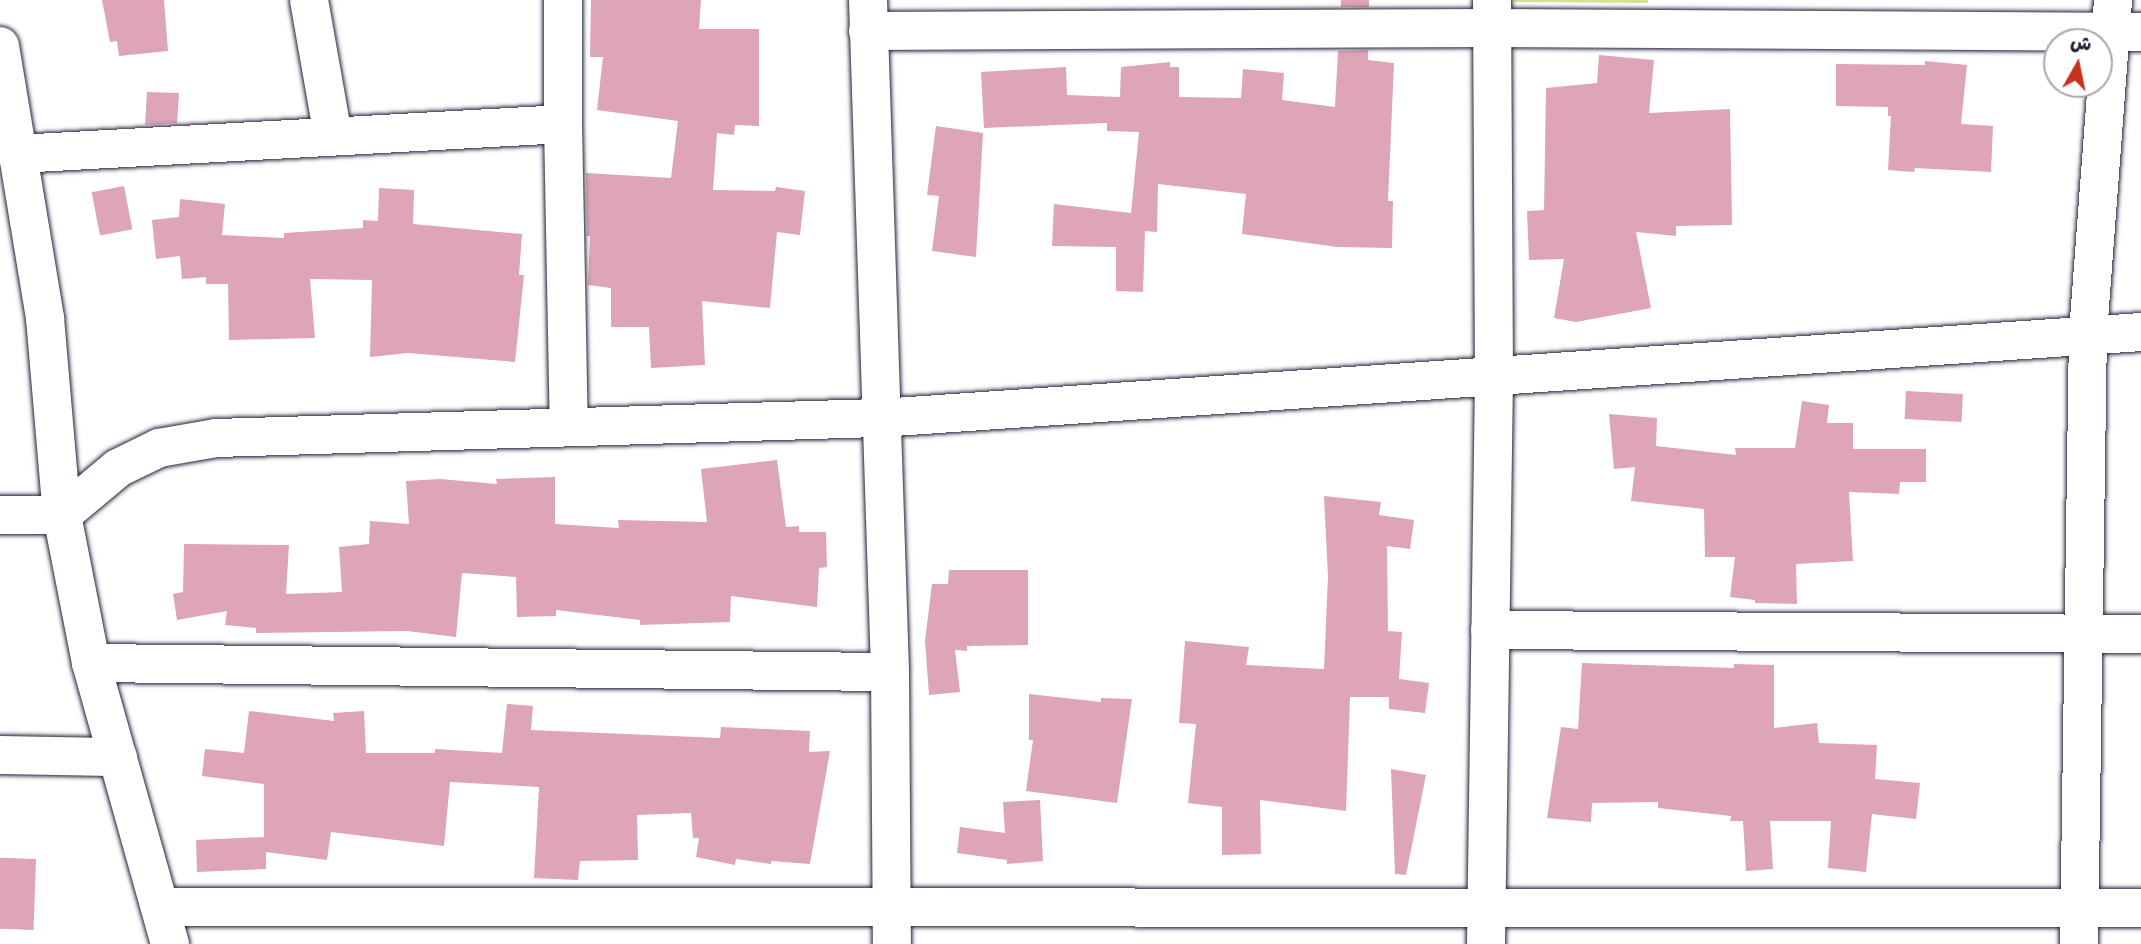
<!DOCTYPE html>
<meta charset="utf-8">
<style>
body{margin:0}
#map{position:relative;width:2141px;height:944px;overflow:hidden;background:#fff;font-family:"Balsamiq Sans","Playpen Sans Arabic",sans-serif}
div>[style]{position:absolute}
.green>*{inset:0;background:#d3e295}
.building>*{inset:0;background:#dda5b7;transform-origin:0 0}
.roads{filter:drop-shadow(0 0 2px #22223b) drop-shadow(0 0 2px #22223b)}
.minor>*{height:38px;margin:-19px;padding:0 19px;transform-origin:19px;border-radius:19px;background:#fff}
.tertiary>*{height:38px;margin:-19px;padding:0 19px;transform-origin:19px;border-radius:19px;background:#fff}
span{translate:-50% -50%;white-space:nowrap;text-align:center;line-height:1.15;-webkit-text-stroke:6px #fff;paint-order:stroke}
.north{position:absolute;left:2043px;top:28px;width:70px;height:70px;box-sizing:border-box;background:#fff;border:2px solid #a7a7b1;border-radius:50%;rotate:9deg;font-size:19px;font-weight:700;line-height:28px;text-align:center;color:#22223b}
.north::after{content:'';display:block;margin:auto;width:24px;height:32px;background:#c8321e;clip-path:polygon(50% 0,100% 100%,50% 72%,0 100%)}
</style>
<div id="map">
<div class="green">
<i style="clip-path:polygon(1514px 0,1648px 0,1648px 3px,1514px 2px)"></i>
</div>
<div class="building">
<i style="clip-path:polygon(102px 0,164px 0,168px 51px,119px 56px,117px 41px,110px 42px)"></i>
<i style="clip-path:polygon(591px 0,701px 0,699px 29px,759px 29px,759px 126px,735px 125px,734px 135px,717px 133px,713px 190px,775px 191px,776px 187px,805px 191px,800px 235px,777px 232px,770px 308px,702px 301px,705px 365px,651px 368px,649px 327px,611px 327px,611px 288px,588px 285px,590px 236px,587px 236px,586px 173px,671px 178px,678px 121px,597px 110px,603px 57px,590px 57px)"></i>
<i style="left:1341px;top:0;width:28px;height:7px"></i>
<i style="clip-path:polygon(1368px 50px,1368px 60px,1394px 63px,1388px 201px,1393px 201px,1392px 248px,1337px 247px,1242px 234px,1246px 194px,1158px 184px,1157px 232px,1145px 231px,1143px 292px,1116px 291px,1116px 247px,1052px 246px,1054px 204px,1131px 213px,1139px 132px,1107px 131px,1107px 123px,984px 128px,981px 72px,1066px 67px,1067px 95px,1120px 97px,1121px 67px,1170px 62px,1170px 67px,1179px 67px,1179px 97px,1241px 98px,1243px 69px,1284px 73px,1282px 100px,1335px 107px,1338px 51px)"></i>
<i style="clip-path:polygon(1599px 55px,1654px 60px,1649px 113px,1730px 109px,1732px 225px,1676px 226px,1676px 236px,1636px 232px,1651px 308px,1576px 322px,1554px 318px,1564px 259px,1529px 260px,1527px 211px,1544px 210px,1546px 88px,1597px 83px)"></i>
<i style="clip-path:polygon(1925px 61px,1967px 65px,1961px 124px,1993px 126px,1991px 172px,1915px 168px,1914px 172px,1888px 170px,1891px 116px,1888px 116px,1888px 107px,1836px 106px,1836px 64px,1925px 65px)"></i>
<i style="clip-path:polygon(147px 92px,179px 93px,177px 123px,145px 125px)"></i>
<i style="clip-path:polygon(936px 126px,983px 133px,976px 257px,932px 251px,939px 196px,927px 195px)"></i>
<i style="left:124px;top:186px;width:44px;height:33px;rotate:79deg"></i>
<i style="clip-path:polygon(379px 188px,414px 190px,413px 224px,522px 234px,519px 275px,524px 275px,515px 362px,408px 353px,370px 357px,372px 280px,310px 279px,315px 338px,229px 340px,228px 284px,206px 284px,206px 277px,182px 279px,180px 256px,156px 259px,152px 220px,179px 217px,180px 199px,225px 204px,222px 235px,284px 238px,284px 233px,363px 228px,363px 220px,378px 221px)"></i>
<i style="left:1906px;top:391px;width:57px;height:28px;rotate:3deg"></i>
<i style="clip-path:polygon(1802px 401px,1829px 405px,1827px 423px,1853px 423px,1853px 449px,1926px 449px,1926px 482px,1900px 482px,1899px 494px,1849px 492px,1853px 561px,1796px 564px,1797px 604px,1755px 603px,1755px 600px,1730px 597px,1735px 557px,1705px 557px,1704px 509px,1631px 501px,1635px 467px,1614px 469px,1609px 414px,1657px 418px,1656px 446px,1736px 455px,1735px 448px,1795px 448px)"></i>
<i style="clip-path:polygon(777px 460px,786px 527px,799px 526px,799px 532px,826px 532px,827px 567px,819px 568px,817px 607px,731px 596px,730px 622px,640px 625px,640px 620px,556px 610px,556px 616px,517px 617px,516px 577px,462px 573px,456px 637px,407px 631px,256px 633px,256px 628px,225px 625px,227px 611px,177px 620px,173px 594px,183px 592px,184px 544px,289px 545px,286px 594px,342px 592px,339px 547px,369px 544px,370px 521px,409px 524px,406px 481px,440px 479px,497px 484px,496px 479px,555px 477px,555px 524px,619px 528px,618px 520px,707px 522px,701px 469px)"></i>
<i style="clip-path:polygon(1324px 496px,1381px 502px,1379px 515px,1414px 520px,1410px 549px,1387px 546px,1388px 631px,1402px 632px,1399px 679px,1429px 683px,1425px 713px,1389px 709px,1389px 697px,1350px 697px,1346px 811px,1260px 800px,1261px 854px,1222px 855px,1222px 807px,1188px 803px,1196px 724px,1179px 723px,1185px 641px,1249px 647px,1246px 665px,1324px 669px,1328px 576px)"></i>
<i style="clip-path:polygon(949px 570px,1028px 570px,1028px 645px,967px 646px,967px 651px,955px 650px,960px 692px,929px 695px,925px 641px,932px 584px,948px 584px)"></i>
<i style="clip-path:polygon(1582px 663px,1734px 668px,1734px 664px,1774px 665px,1774px 728px,1817px 723px,1819px 743px,1877px 745px,1875px 779px,1920px 783px,1916px 819px,1872px 814px,1866px 872px,1828px 868px,1831px 821px,1770px 821px,1773px 869px,1746px 871px,1743px 821px,1730px 821px,1731px 816px,1658px 808px,1658px 802px,1592px 803px,1591px 822px,1547px 818px,1561px 727px,1578px 729px)"></i>
<i style="clip-path:polygon(1029px 694px,1101px 702px,1101px 698px,1132px 699px,1117px 803px,1026px 791px,1033px 740px,1029px 740px)"></i>
<i style="clip-path:polygon(507px 704px,533px 706px,531px 730px,720px 738px,721px 727px,810px 731px,809px 752px,830px 751px,810px 864px,771px 861px,771px 864px,736px 859px,735px 865px,696px 857px,699px 838px,693px 838px,691px 813px,637px 815px,638px 860px,580px 861px,578px 880px,534px 878px,539px 787px,450px 782px,444px 846px,331px 832px,327px 860px,266px 852px,266px 869px,197px 872px,196px 840px,264px 837px,264px 784px,202px 776px,205px 749px,244px 753px,249px 711px,334px 721px,333px 713px,364px 711px,366px 753px,435px 753px,435px 749px,502px 753px)"></i>
<i style="clip-path:polygon(1391px 769px,1426px 775px,1406px 875px,1395px 874px)"></i>
<i style="clip-path:polygon(1040px 800px,1043px 861px,1007px 864px,1007px 860px,957px 853px,960px 827px,1005px 833px,1003px 802px)"></i>
<i style="left:36px;top:859px;width:71px;height:36px;rotate:92deg"></i>
</div>
<div class="roads">
<div class="minor">
<i style="left:309px;top:0;width:138px;rotate:80deg"></i>
<i style="left:868px;top:0;width:672px;rotate:88.12deg"></i>
<i style="left:890px;top:672px;width:272px;rotate:89.6deg"></i>
<i style="left:868px;top:31px;width:624px;rotate:-0.28deg"></i>
<i style="left:1492px;top:28px;width:649px;rotate:0.35deg"></i>
<i style="left:0;top:46px;width:276px;rotate:80.6deg"></i>
<i style="left:45px;top:318px;width:198px;rotate:85.1deg"></i>
<i style="left:62px;top:515px;width:151px;rotate:78.9deg"></i>
<i style="left:91px;top:663px;width:292px;rotate:74.3deg"></i>
<i style="left:563px;top:124px;width:124px;rotate:-90deg"></i>
<i style="left:17px;top:154px;width:547px;rotate:-3.14deg"></i>
<i style="left:563px;top:124px;width:301px;rotate:88.9deg"></i>
<i style="left:1490px;top:630px;width:651px;rotate:0.35deg"></i>
<i style="left:91px;top:663px;width:799px;rotate:0.65deg"></i>
<i style="left:0;top:755px;width:118px;rotate:1deg"></i>
<i style="left:163px;top:907px;width:1978px;rotate:0.03deg"></i>
<i style="left:1486px;top:944px;width:569px;rotate:-89.19deg"></i>
<i style="left:1494px;top:375px;width:375px;rotate:-90.3deg"></i>
</div>
<div class="tertiary">
<i style="left:0;top:515px;width:62px"></i>
<i style="left:62px;top:515px;width:73px;rotate:-40deg"></i>
<i style="left:118px;top:468px;width:46px;rotate:-26deg"></i>
<i style="left:159px;top:448px;width:58px;rotate:-10deg"></i>
<i style="left:216px;top:438px;width:664px;rotate:-1.73deg"></i>
<i style="left:880px;top:418px;width:1264px;rotate:-3.9deg"></i>
<i style="left:2079px;top:944px;width:611px;rotate:-89.16deg"></i>
<i style="left:2088px;top:333px;width:334px;rotate:-85.7deg"></i>
</div>
</div>
<div class="north">ش</div>
</div>
